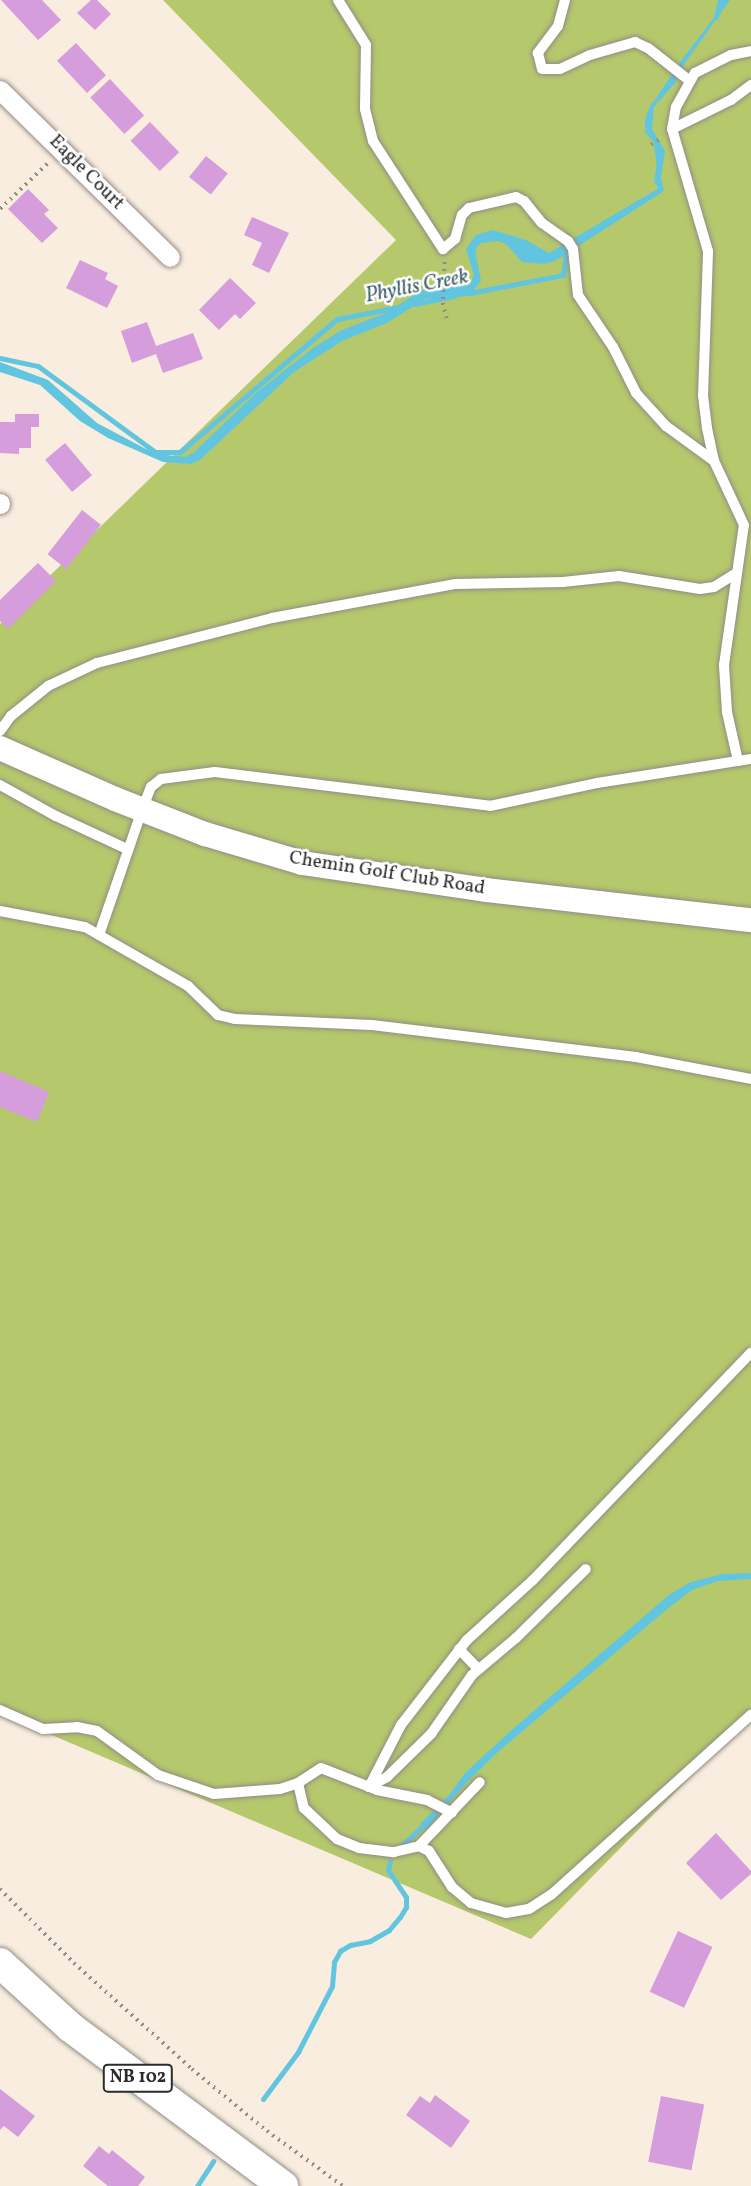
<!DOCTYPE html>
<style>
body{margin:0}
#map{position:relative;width:751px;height:2186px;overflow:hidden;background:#f8edde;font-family:Vollkorn,serif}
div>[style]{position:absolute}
.green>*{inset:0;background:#b5c86c}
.water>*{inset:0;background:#62c5e0}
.stream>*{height:5px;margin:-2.5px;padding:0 2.5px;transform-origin:2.5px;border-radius:2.5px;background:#62c5e0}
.building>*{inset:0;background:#d69ddd;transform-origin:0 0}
.path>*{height:3.5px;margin-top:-1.75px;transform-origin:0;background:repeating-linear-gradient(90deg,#928c84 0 2px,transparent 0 7px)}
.roads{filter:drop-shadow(0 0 2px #928c84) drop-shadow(0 0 2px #928c84)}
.service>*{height:10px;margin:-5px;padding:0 5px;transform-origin:5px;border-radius:5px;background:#fff}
.minor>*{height:19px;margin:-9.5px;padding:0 9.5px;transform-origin:9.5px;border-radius:9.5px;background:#fff}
.tertiary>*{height:24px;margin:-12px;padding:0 12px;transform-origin:12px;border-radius:12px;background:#fff}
.primary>*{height:30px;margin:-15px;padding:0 15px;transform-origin:15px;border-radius:15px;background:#fff}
span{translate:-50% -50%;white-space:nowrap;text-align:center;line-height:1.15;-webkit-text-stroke:5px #fff;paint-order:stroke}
.shield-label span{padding:2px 5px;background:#fff;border:2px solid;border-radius:5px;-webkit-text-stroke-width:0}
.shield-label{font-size:18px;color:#2b2b2b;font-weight:700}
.street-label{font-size:19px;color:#2b2b2b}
.water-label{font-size:21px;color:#3e616a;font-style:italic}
</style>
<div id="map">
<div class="green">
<i style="clip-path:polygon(163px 0,751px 0,751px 1715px,531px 1939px,0 1713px,0 624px,396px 240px)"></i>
</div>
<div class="water">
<i style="clip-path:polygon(718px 0,730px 0,685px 63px,675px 83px,654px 107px,652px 129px,665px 151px,661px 178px,664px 190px,661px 193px,555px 261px,544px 264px,522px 262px,506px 244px,498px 241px,481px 243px,476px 248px,476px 255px,481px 281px,469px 296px,425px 299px,387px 323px,342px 341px,294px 372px,200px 460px,191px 464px,163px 462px,108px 438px,80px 421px,40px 385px,0 372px,0 362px,48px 380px,97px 423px,146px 449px,167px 455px,185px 457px,193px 453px,256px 393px,313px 348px,342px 330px,386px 313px,422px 290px,469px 285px,474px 275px,466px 249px,476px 235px,493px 230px,526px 240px,549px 253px,659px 188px,654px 182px,659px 149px,645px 132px,645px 119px,651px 104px,667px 88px,671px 74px,719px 11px)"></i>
<i style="clip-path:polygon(751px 1573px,751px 1579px,718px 1581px,692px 1590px,666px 1610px,499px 1751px,468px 1781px,426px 1830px,420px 1824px,449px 1795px,465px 1773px,515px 1727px,670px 1594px,691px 1582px,722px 1574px)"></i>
</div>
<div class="stream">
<i style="left:716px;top:17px;width:17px;rotate:-77deg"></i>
<i style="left:659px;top:97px;width:22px;rotate:-56deg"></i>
<i style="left:656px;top:143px;width:25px;rotate:83deg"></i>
<i style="left:470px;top:293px;width:95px;rotate:-11deg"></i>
<i style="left:563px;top:275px;width:27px;rotate:-82deg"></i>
<i style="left:415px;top:304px;width:40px;rotate:-12deg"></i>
<i style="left:0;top:358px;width:39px;rotate:12deg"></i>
<i style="left:38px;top:366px;width:145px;rotate:36.3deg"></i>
<i style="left:155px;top:452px;width:25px"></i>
<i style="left:180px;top:452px;width:206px;rotate:-40.3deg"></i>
<i style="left:337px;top:319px;width:63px;rotate:-11deg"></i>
<i style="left:402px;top:1845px;width:34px;rotate:-43deg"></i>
<i style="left:263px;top:2099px;width:59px;rotate:-53.3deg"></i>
<i style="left:298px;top:2052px;width:74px;rotate:-62.7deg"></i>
<i style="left:332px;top:1986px;width:24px;rotate:-85deg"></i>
<i style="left:334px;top:1962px;width:13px;rotate:-61deg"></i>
<i style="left:340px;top:1951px;width:12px;rotate:-31deg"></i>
<i style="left:350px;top:1945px;width:20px;rotate:-11deg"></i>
<i style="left:370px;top:1941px;width:22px;rotate:-30deg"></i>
<i style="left:389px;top:1930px;width:17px;rotate:-50deg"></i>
<i style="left:400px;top:1917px;width:12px;rotate:-59deg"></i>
<i style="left:406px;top:1907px;width:10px;rotate:-90deg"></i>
<i style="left:406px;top:1897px;width:32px;rotate:-124deg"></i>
<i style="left:388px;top:1870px;width:9px;rotate:-77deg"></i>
<i style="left:197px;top:2186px;width:30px;rotate:-57deg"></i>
</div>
<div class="building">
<i style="clip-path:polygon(1px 0,42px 0,61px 20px,38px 40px)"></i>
<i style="clip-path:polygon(91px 0,97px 0,111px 14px,95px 30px,77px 13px)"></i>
<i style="left:76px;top:43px;width:44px;height:26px;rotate:47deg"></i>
<i style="left:110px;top:79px;width:50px;height:27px;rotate:47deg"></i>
<i style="left:150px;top:122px;width:42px;height:27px;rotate:46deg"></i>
<i style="left:206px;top:156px;width:28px;height:27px;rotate:39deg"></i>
<i style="clip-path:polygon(28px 189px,49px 210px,44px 214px,58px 228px,42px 243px,8px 209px)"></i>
<i style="clip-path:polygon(252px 217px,289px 233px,269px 273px,252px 265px,262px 243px,244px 235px)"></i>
<i style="clip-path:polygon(80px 260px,108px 273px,105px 279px,118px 286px,107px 308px,66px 288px)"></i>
<i style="clip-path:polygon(230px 278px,256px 303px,240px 319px,235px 314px,219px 330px,199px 310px)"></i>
<i style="clip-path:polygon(147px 322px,156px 346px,193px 333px,203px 359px,163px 373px,156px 354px,132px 363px,121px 331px)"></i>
<i style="clip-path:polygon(15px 414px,39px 414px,39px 427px,31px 427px,31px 448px,19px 448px,19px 454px,0 453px,0 422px,15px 422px)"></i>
<i style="left:65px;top:443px;width:42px;height:26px;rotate:50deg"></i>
<i style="left:82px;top:510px;width:24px;height:56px;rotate:38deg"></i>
<i style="clip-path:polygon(38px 563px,56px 581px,8px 629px,0 621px,0 600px)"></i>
<i style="clip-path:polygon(0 1071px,49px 1092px,37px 1122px,0 1107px)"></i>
<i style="clip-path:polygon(716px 1833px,751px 1871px,751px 1874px,721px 1900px,686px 1863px)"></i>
<i style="left:678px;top:1931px;width:38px;height:67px;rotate:25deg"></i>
<i style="clip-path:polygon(0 2089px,35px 2116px,18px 2137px,4px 2126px,0 2130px)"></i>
<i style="clip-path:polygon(435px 2095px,470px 2121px,451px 2148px,406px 2115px,420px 2096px,430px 2103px)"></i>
<i style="left:661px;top:2096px;width:44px;height:67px;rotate:11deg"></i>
<i style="clip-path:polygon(99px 2146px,109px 2154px,112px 2150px,145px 2177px,138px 2186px,108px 2186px,83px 2166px)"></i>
</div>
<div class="path">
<i style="left:651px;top:145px;width:12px;rotate:-35deg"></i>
<i style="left:0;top:209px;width:66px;rotate:-43.8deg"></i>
<i style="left:445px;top:262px;width:41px;rotate:92.8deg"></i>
<i style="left:443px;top:303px;width:16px;rotate:76deg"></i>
<i style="left:0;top:1889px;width:105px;rotate:45deg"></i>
<i style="left:74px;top:1963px;width:159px;rotate:41.9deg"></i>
<i style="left:192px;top:2069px;width:97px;rotate:39.6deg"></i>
<i style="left:267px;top:2131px;width:94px;rotate:35.9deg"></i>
</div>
<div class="roads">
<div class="service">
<i style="left:338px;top:0;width:53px;rotate:58.1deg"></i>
<i style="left:366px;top:45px;width:64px;rotate:90.9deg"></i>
<i style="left:365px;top:109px;width:33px;rotate:76deg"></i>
<i style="left:373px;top:141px;width:129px;rotate:57.1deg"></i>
<i style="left:443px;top:249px;width:16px;rotate:-40deg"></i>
<i style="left:455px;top:239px;width:25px;rotate:-74deg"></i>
<i style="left:462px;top:215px;width:10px;rotate:-45deg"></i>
<i style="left:469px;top:208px;width:48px;rotate:-13.2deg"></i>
<i style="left:516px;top:197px;width:9px;rotate:27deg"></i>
<i style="left:524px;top:201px;width:28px;rotate:51deg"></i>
<i style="left:542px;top:223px;width:32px;rotate:35deg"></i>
<i style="left:568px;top:241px;width:9px;rotate:58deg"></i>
<i style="left:573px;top:249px;width:46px;rotate:83.8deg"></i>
<i style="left:578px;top:295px;width:63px;rotate:56.1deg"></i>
<i style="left:613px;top:347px;width:51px;rotate:63.4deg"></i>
<i style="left:636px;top:393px;width:45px;rotate:47.7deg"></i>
<i style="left:666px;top:426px;width:59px;rotate:36.1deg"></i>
<i style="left:565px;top:0;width:27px;rotate:105deg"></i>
<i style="left:558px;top:26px;width:34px;rotate:127deg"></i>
<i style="left:538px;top:53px;width:16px;rotate:76deg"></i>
<i style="left:542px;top:69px;width:18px"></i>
<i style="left:560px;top:69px;width:33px;rotate:-25deg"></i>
<i style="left:590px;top:55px;width:47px;rotate:-16.1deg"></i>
<i style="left:635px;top:42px;width:14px;rotate:25deg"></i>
<i style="left:648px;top:48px;width:53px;rotate:38.2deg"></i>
<i style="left:672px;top:129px;width:66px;rotate:-26.2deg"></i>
<i style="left:731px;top:100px;width:25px;rotate:-37deg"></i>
<i style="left:0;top:731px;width:19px;rotate:-54deg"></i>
<i style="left:11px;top:716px;width:48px;rotate:-39deg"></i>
<i style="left:48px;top:686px;width:54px;rotate:-25.1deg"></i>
<i style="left:97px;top:663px;width:181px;rotate:-14.4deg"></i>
<i style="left:272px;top:618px;width:187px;rotate:-10.5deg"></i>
<i style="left:456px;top:584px;width:107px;rotate:-1.1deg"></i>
<i style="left:563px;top:582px;width:56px;rotate:-6.1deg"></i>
<i style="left:619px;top:576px;width:82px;rotate:9.1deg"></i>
<i style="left:700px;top:589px;width:14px;rotate:-8deg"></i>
<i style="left:714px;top:587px;width:26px;rotate:-32deg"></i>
<i style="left:738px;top:761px;width:50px;rotate:-102.7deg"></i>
<i style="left:727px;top:712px;width:47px;rotate:-93.7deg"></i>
<i style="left:724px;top:665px;width:141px;rotate:-81.9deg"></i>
<i style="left:744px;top:525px;width:71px;rotate:-115.1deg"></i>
<i style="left:714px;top:461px;width:34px;rotate:-102deg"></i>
<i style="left:707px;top:428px;width:32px;rotate:-97deg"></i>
<i style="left:703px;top:396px;width:145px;rotate:-88deg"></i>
<i style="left:708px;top:251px;width:127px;rotate:-106.4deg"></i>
<i style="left:672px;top:129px;width:22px;rotate:-80deg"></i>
<i style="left:676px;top:107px;width:39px;rotate:-61deg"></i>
<i style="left:695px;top:73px;width:40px;rotate:-26.6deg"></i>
<i style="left:731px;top:55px;width:20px;rotate:-11deg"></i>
<i style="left:0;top:785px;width:64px;rotate:29deg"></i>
<i style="left:56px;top:816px;width:78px;rotate:24.9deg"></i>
<i style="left:0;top:911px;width:86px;rotate:10.7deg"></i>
<i style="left:85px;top:927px;width:119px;rotate:29.8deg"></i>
<i style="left:188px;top:986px;width:42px;rotate:44deg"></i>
<i style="left:218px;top:1015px;width:17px;rotate:13deg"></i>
<i style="left:235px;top:1019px;width:137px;rotate:2.5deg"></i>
<i style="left:372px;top:1025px;width:266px;rotate:6.9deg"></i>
<i style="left:636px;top:1057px;width:117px;rotate:10.8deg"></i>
<i style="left:99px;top:935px;width:132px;rotate:-71deg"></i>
<i style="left:142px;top:810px;width:25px;rotate:-69deg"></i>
<i style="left:151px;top:787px;width:13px;rotate:-39deg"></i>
<i style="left:161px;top:779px;width:54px;rotate:-7.4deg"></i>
<i style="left:215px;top:772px;width:277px;rotate:7deg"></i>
<i style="left:490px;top:806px;width:109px;rotate:-12.1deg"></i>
<i style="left:597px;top:783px;width:156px;rotate:-8.9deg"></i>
<i style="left:459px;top:1649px;width:28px;rotate:46deg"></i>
<i style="left:0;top:1710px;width:47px;rotate:23.8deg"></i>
<i style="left:43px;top:1729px;width:34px;rotate:-3deg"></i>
<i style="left:77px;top:1727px;width:20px;rotate:11deg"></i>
<i style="left:97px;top:1731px;width:75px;rotate:35.8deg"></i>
<i style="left:158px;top:1775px;width:59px;rotate:18.7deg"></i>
<i style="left:214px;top:1794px;width:66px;rotate:-4.3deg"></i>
<i style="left:280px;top:1789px;width:19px;rotate:-18deg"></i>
<i style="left:298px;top:1783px;width:27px;rotate:-33deg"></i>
<i style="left:321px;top:1768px;width:60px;rotate:21.4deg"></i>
<i style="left:377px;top:1790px;width:51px;rotate:11.3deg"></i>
<i style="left:427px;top:1800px;width:28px;rotate:27deg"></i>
<i style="left:298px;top:1783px;width:26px;rotate:77deg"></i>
<i style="left:304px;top:1808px;width:45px;rotate:43.2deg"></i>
<i style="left:337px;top:1839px;width:24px;rotate:22deg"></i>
<i style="left:359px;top:1848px;width:35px;rotate:7deg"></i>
<i style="left:394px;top:1852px;width:26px;rotate:-13deg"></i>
<i style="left:419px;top:1846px;width:88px;rotate:-46.4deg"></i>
<i style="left:369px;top:1787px;width:70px;rotate:-62.7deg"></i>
<i style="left:401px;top:1725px;width:108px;rotate:-52.2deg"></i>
<i style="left:467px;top:1640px;width:89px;rotate:-42.3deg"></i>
<i style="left:533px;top:1580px;width:315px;rotate:-46.2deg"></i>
<i style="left:369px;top:1787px;width:21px;rotate:-29deg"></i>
<i style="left:387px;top:1777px;width:62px;rotate:-44.3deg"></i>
<i style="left:431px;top:1734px;width:72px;rotate:-55.2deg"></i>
<i style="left:472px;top:1675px;width:57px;rotate:-40.1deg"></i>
<i style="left:516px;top:1638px;width:98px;rotate:-44.6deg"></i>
<i style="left:419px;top:1846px;width:11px;rotate:27deg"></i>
<i style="left:429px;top:1851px;width:43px;rotate:57.4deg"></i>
<i style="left:452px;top:1887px;width:25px;rotate:40deg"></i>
<i style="left:471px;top:1903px;width:36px;rotate:16deg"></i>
<i style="left:506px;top:1913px;width:23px;rotate:-10deg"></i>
<i style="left:529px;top:1909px;width:27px;rotate:-33deg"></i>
<i style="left:552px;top:1894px;width:268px;rotate:-42deg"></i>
</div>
<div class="minor">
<i style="left:0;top:90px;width:238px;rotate:44.5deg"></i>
<i style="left:0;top:504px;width:1px;rotate:-90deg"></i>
</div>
<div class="tertiary">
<i style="left:0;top:748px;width:126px;rotate:23.9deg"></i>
<i style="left:115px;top:799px;width:97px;rotate:21.3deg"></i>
<i style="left:205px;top:834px;width:101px;rotate:16.6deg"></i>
<i style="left:302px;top:863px;width:186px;rotate:8.3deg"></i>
<i style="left:486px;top:890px;width:267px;rotate:6.5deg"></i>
</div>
<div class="primary">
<i style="left:0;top:1963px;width:95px;rotate:42.4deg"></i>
<i style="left:70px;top:2027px;width:266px;rotate:36.7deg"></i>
</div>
</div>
<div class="shield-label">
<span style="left:138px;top:2078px">NB 102</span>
</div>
<div class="street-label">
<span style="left:86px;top:173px;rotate:45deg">Eagle Court</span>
<span style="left:387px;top:874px;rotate:9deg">Chemin Golf Club Road</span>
</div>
<div class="water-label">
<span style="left:417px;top:287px;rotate:-11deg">Phyllis Creek</span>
</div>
</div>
